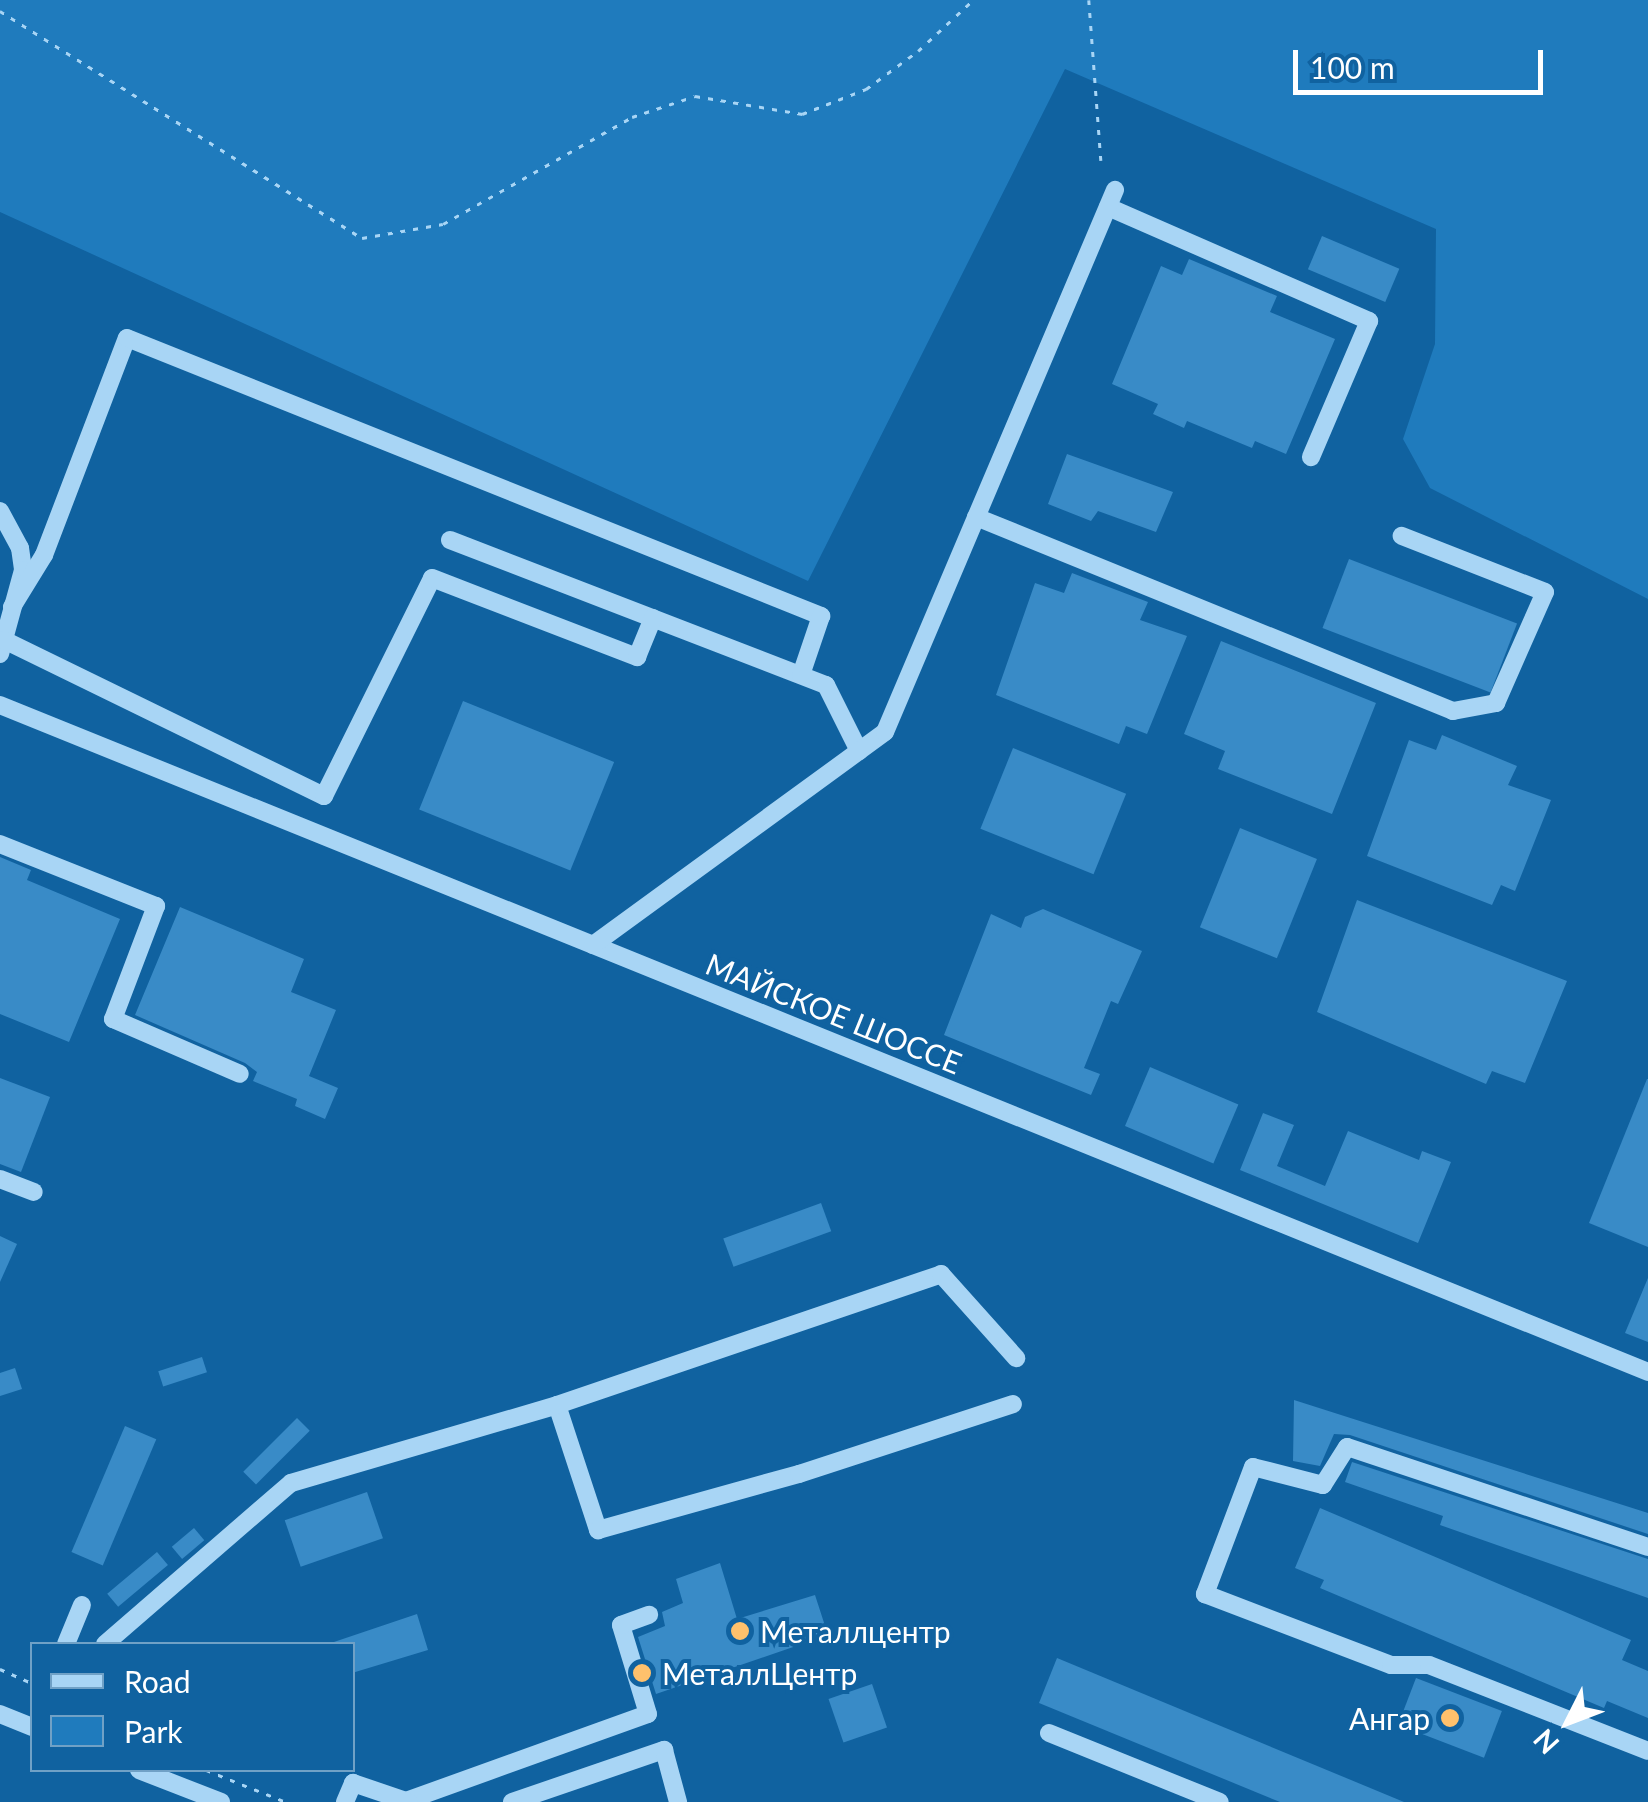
<!DOCTYPE html>
<meta charset="utf-8">
<style>
body{margin:0}
#map{position:relative;width:1648px;height:1802px;overflow:hidden;background:#1062a0;font-family:Lato,sans-serif}
div>[style]{position:absolute}
.green>*{inset:0;background:#1f7bbd}
.building>*{inset:0;background:#398bc7;transform-origin:0 0}
.path>*{height:2.5px;margin-top:-1.25px;transform-origin:0;background:repeating-linear-gradient(90deg,#a8d5f5 0 5px,transparent 0 13px)}
.minor>*{height:18px;margin:-9px;padding:0 9px;transform-origin:9px;border-radius:9px;background:#a8d5f5}
.dots>*{width:28px;height:28px;translate:-50% -50%;box-sizing:border-box;border:5px solid #1062a0;border-radius:50%}
span{translate:-50% -50%;white-space:nowrap;text-align:center;line-height:1.15;-webkit-text-stroke:8px #1062a0;paint-order:stroke}
.street-label{font-size:30px;color:#fff}
.poi-label{font-size:30px;color:#fff}
.left{translate:0 -50%;text-align:left}
.right{translate:-100% -50%;text-align:right}
.legend{position:absolute;left:30px;top:1642px;width:325px;height:130px;box-sizing:border-box;background:#1062a0;border:2px solid #70a1c6;margin:0;padding:12px 18px;list-style:none;font-size:30px;color:#fff}
.legend li{display:flex;align-items:center;gap:20px;height:50px}
.legend b{width:50px;border:2px solid #70a1c6}
.north{position:absolute;left:1518px;top:1672px;width:100px;height:100px;-webkit-text-stroke:8px #1062a0;paint-order:stroke;rotate:228deg;font-size:28px;font-weight:700;line-height:40px;text-align:center;color:#fff}
.north::after{content:'';display:block;margin:auto;width:35px;height:45px;background:#fff;clip-path:polygon(50% 0,100% 100%,50% 72%,0 100%)}
.scale{position:absolute;left:1293px;top:50px;width:250px;height:45px;box-sizing:border-box;border:5px solid #fff;border-top:0;padding-left:12px;font-size:30px;line-height:35px;white-space:nowrap;color:#fff;-webkit-text-stroke:8px #1062a0;paint-order:stroke}
</style>
<div id="map">
<div class="green">
<i style="clip-path:polygon(0 0,1648px 0,1648px 599px,1430px 488px,1403px 439px,1435px 344px,1436px 229px,1065px 69px,808px 581px,0 212px)"></i>
</div>
<div class="building">
<i style="left:1322px;top:236px;width:84px;height:36px;rotate:23deg"></i>
<i style="clip-path:polygon(1189px 259px,1277px 296px,1270px 312px,1335px 339px,1286px 454px,1255px 441px,1252px 448px,1187px 421px,1184px 428px,1153px 414px,1158px 404px,1112px 384px,1161px 266px,1182px 275px)"></i>
<i style="clip-path:polygon(1067px 454px,1173px 492px,1156px 532px,1098px 511px,1091px 521px,1048px 504px)"></i>
<i style="left:1349px;top:559px;width:180px;height:74px;rotate:21deg"></i>
<i style="clip-path:polygon(1072px 573px,1148px 602px,1140px 620px,1187px 636px,1147px 734px,1126px 726px,1119px 744px,996px 695px,1035px 583px,1064px 593px)"></i>
<i style="clip-path:polygon(1221px 641px,1376px 703px,1332px 814px,1218px 769px,1225px 751px,1184px 734px)"></i>
<i style="left:463px;top:701px;width:163px;height:117px;rotate:22deg"></i>
<i style="clip-path:polygon(1442px 735px,1517px 766px,1508px 785px,1551px 800px,1515px 891px,1501px 885px,1492px 905px,1367px 856px,1409px 740px,1436px 750px)"></i>
<i style="left:1013px;top:748px;width:122px;height:87px;rotate:22deg"></i>
<i style="left:1240px;top:828px;width:83px;height:107px;rotate:22deg"></i>
<i style="clip-path:polygon(0 857px,31px 870px,27px 880px,120px 919px,69px 1042px,0 1014px)"></i>
<i style="clip-path:polygon(1357px 900px,1567px 981px,1525px 1083px,1492px 1071px,1486px 1084px,1317px 1012px)"></i>
<i style="clip-path:polygon(180px 907px,304px 959px,291px 992px,336px 1010px,309px 1076px,338px 1088px,325px 1119px,295px 1106px,297px 1099px,253px 1081px,257px 1072px,245px 1063px,135px 1015px)"></i>
<i style="clip-path:polygon(1043px 909px,1142px 951px,1118px 1004px,1111px 1001px,1084px 1068px,1100px 1074px,1091px 1095px,944px 1035px,991px 914px,1021px 928px,1025px 917px)"></i>
<i style="left:1150px;top:1067px;width:96px;height:64px;rotate:23deg"></i>
<i style="clip-path:polygon(0 1078px,50px 1097px,21px 1172px,0 1164px)"></i>
<i style="clip-path:polygon(1647px 1079px,1648px 1079px,1648px 1247px,1589px 1223px)"></i>
<i style="clip-path:polygon(1263px 1113px,1294px 1125px,1277px 1166px,1325px 1186px,1348px 1131px,1419px 1160px,1422px 1151px,1451px 1162px,1418px 1243px,1240px 1170px)"></i>
<i style="left:821px;top:1203px;width:30px;height:104px;rotate:70deg"></i>
<i style="clip-path:polygon(0 1236px,17px 1244px,0 1282px)"></i>
<i style="clip-path:polygon(1648px 1278px,1648px 1342px,1625px 1333px)"></i>
<i style="left:202px;top:1357px;width:16px;height:46px;rotate:72deg"></i>
<i style="clip-path:polygon(15px 1368px,22px 1389px,0 1396px,0 1373px)"></i>
<i style="clip-path:polygon(1294px 1400px,1648px 1513px,1648px 1534px,1350px 1435px,1334px 1434px,1320px 1466px,1293px 1461px)"></i>
<i style="left:297px;top:1418px;width:18px;height:76px;rotate:45deg"></i>
<i style="left:125px;top:1426px;width:34px;height:137px;rotate:23deg"></i>
<i style="clip-path:polygon(1352px 1462px,1648px 1559px,1648px 1598px,1440px 1525px,1443px 1516px,1345px 1482px)"></i>
<i style="left:367px;top:1492px;width:49px;height:87px;rotate:71deg"></i>
<i style="clip-path:polygon(1320px 1508px,1631px 1640px,1622px 1660px,1648px 1671px,1648px 1718px,1607px 1701px,1604px 1708px,1320px 1588px,1324px 1580px,1295px 1568px)"></i>
<i style="left:194px;top:1528px;width:16px;height:29px;rotate:50deg"></i>
<i style="left:157px;top:1552px;width:17px;height:65px;rotate:50deg"></i>
<i style="clip-path:polygon(720px 1563px,737px 1619px,815px 1595px,828px 1635px,656px 1694px,638px 1637px,665px 1626px,662px 1612px,683px 1603px,676px 1579px)"></i>
<i style="clip-path:polygon(417px 1614px,428px 1650px,352px 1673px,352px 1644px,328px 1644px)"></i>
<i style="clip-path:polygon(1057px 1658px,1404px 1802px,1280px 1802px,1039px 1703px)"></i>
<i style="left:1416px;top:1678px;width:92px;height:50px;rotate:21deg"></i>
<i style="left:872px;top:1684px;width:46px;height:46px;rotate:71deg"></i>
</div>
<div class="path">
<i style="left:1089px;top:0;width:161px;rotate:85.7deg"></i>
<i style="left:0;top:11px;width:427px;rotate:32.1deg"></i>
<i style="left:362px;top:238px;width:82px;rotate:-9.8deg"></i>
<i style="left:443px;top:224px;width:217px;rotate:-29.5deg"></i>
<i style="left:632px;top:117px;width:66px;rotate:-18.4deg"></i>
<i style="left:695px;top:96px;width:109px;rotate:9.5deg"></i>
<i style="left:802px;top:114px;width:69px;rotate:-21.3deg"></i>
<i style="left:866px;top:89px;width:64px;rotate:-36.2deg"></i>
<i style="left:918px;top:51px;width:75px;rotate:-42.8deg"></i>
<i style="left:0;top:1669px;width:35px;rotate:24deg"></i>
<i style="left:206px;top:1770px;width:86px;rotate:21.8deg"></i>
</div>
<div class="minor">
<i style="left:1108px;top:207px;width:285px;rotate:23.6deg"></i>
<i style="left:1369px;top:321px;width:148px;rotate:113.1deg"></i>
<i style="left:0;top:511px;width:42px;rotate:61.6deg"></i>
<i style="left:20px;top:548px;width:22px;rotate:82deg"></i>
<i style="left:23px;top:570px;width:87px;rotate:105.3deg"></i>
<i style="left:976px;top:517px;width:515px;rotate:22.13deg"></i>
<i style="left:1453px;top:711px;width:44px;rotate:-10.5deg"></i>
<i style="left:1496px;top:703px;width:121px;rotate:-66.2deg"></i>
<i style="left:1545px;top:592px;width:154px;rotate:-158.6deg"></i>
<i style="left:450px;top:540px;width:403px;rotate:21.1deg"></i>
<i style="left:826px;top:685px;width:74px;rotate:63.4deg"></i>
<i style="left:12px;top:607px;width:61px;rotate:-58.4deg"></i>
<i style="left:44px;top:555px;width:232px;rotate:-69.1deg"></i>
<i style="left:127px;top:338px;width:748px;rotate:21.83deg"></i>
<i style="left:821px;top:616px;width:62px;rotate:108.7deg"></i>
<i style="left:4px;top:640px;width:356px;rotate:26deg"></i>
<i style="left:324px;top:796px;width:243px;rotate:-63.6deg"></i>
<i style="left:432px;top:578px;width:220px;rotate:21.1deg"></i>
<i style="left:637px;top:657px;width:42px;rotate:-67.7deg"></i>
<i style="left:0;top:705px;width:1778px;rotate:22.03deg"></i>
<i style="left:0;top:844px;width:168px;rotate:21.7deg"></i>
<i style="left:156px;top:906px;width:121px;rotate:110.8deg"></i>
<i style="left:113px;top:1019px;width:138px;rotate:23.4deg"></i>
<i style="left:593px;top:945px;width:361px;rotate:-36.1deg"></i>
<i style="left:885px;top:732px;width:589px;rotate:-67.01deg"></i>
<i style="left:0;top:1179px;width:36px;rotate:21deg"></i>
<i style="left:557px;top:1405px;width:132px;rotate:71.8deg"></i>
<i style="left:598px;top:1530px;width:209px;rotate:-15.6deg"></i>
<i style="left:799px;top:1474px;width:225px;rotate:-18.1deg"></i>
<i style="left:1648px;top:1547px;width:317px;rotate:-161.6deg"></i>
<i style="left:1347px;top:1447px;width:45px;rotate:122.3deg"></i>
<i style="left:1323px;top:1485px;width:72px;rotate:-165.6deg"></i>
<i style="left:1253px;top:1467px;width:136px;rotate:110.7deg"></i>
<i style="left:1205px;top:1594px;width:199px;rotate:20.9deg"></i>
<i style="left:1391px;top:1665px;width:38px"></i>
<i style="left:1429px;top:1665px;width:235px;rotate:21.4deg"></i>
<i style="left:66px;top:1644px;width:42px;rotate:-67.7deg"></i>
<i style="left:105px;top:1644px;width:246px;rotate:-40.9deg"></i>
<i style="left:291px;top:1483px;width:277px;rotate:-16.3deg"></i>
<i style="left:557px;top:1405px;width:406px;rotate:-18.8deg"></i>
<i style="left:941px;top:1274px;width:113px;rotate:48.2deg"></i>
<i style="left:0;top:1714px;width:35px;rotate:22deg"></i>
<i style="left:1049px;top:1733px;width:184px;rotate:22deg"></i>
<i style="left:139px;top:1770px;width:88px;rotate:21.3deg"></i>
<i style="left:406px;top:1801px;width:257px;rotate:-19.8deg"></i>
<i style="left:648px;top:1714px;width:93px;rotate:-106.9deg"></i>
<i style="left:621px;top:1625px;width:30px;rotate:-20deg"></i>
<i style="left:345px;top:1802px;width:21px;rotate:-67deg"></i>
<i style="left:353px;top:1783px;width:59px;rotate:18.7deg"></i>
<i style="left:512px;top:1802px;width:161px;rotate:-18.9deg"></i>
<i style="left:664px;top:1750px;width:54px;rotate:74.9deg"></i>
</div>
<div class="dots">
<i style="left:740px;top:1631px;background:#ffc16c"></i>
<i style="left:642px;top:1673px;background:#ffc16c"></i>
<i style="left:1450px;top:1718px;background:#ffc16c"></i>
</div>
<div class="street-label">
<span style="left:834px;top:1013px;rotate:22deg">МАЙСКОЕ ШОССЕ</span>
</div>
<div class="poi-label">
<span class="left" style="left:760px;top:1631px">Металлцентр</span>
<span class="left" style="left:662px;top:1673px">МеталлЦентр</span>
<span class="right" style="left:1430px;top:1718px">Ангар</span>
</div>
<ul class="legend">
<li><b style="height:12px;background:#a8d5f5"></b>Road</li>
<li><b style="height:28px;background:#1f7bbd"></b>Park</li>
</ul>
<div class="north">N</div>
<div class="scale">100 m</div>
</div>
